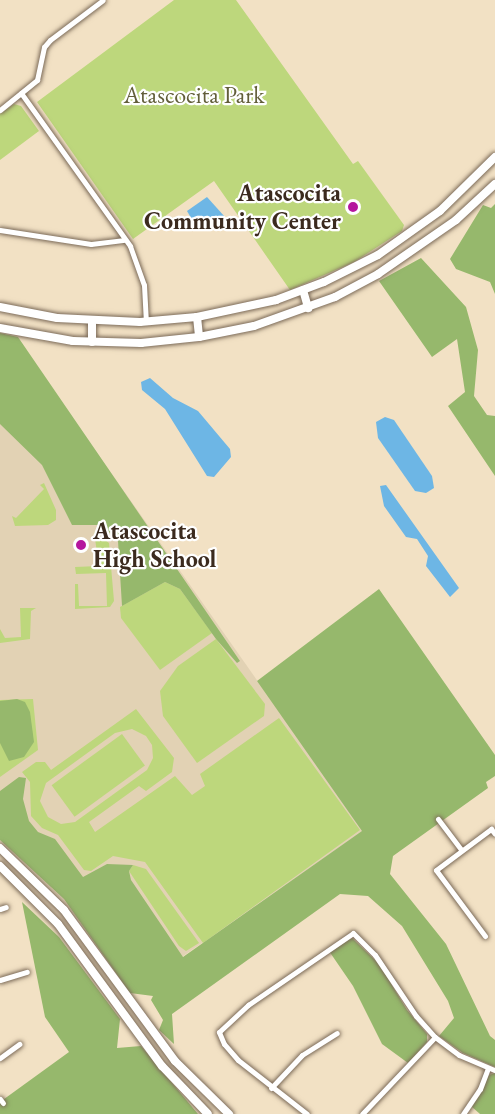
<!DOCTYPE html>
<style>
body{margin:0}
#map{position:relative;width:495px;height:1114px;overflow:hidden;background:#f2e1c4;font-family:"EB Garamond",serif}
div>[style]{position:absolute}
.built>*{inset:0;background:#e2d2b4}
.green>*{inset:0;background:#bdd77c;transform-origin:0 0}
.forest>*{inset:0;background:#96b86c}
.water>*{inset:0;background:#6db6e5}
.roads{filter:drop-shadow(0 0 2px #7b6a58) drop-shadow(0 0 2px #7b6a58)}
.street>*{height:5px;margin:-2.5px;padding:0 2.5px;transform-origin:2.5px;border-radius:2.5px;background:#fff}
.secondary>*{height:8px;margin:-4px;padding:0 4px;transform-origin:4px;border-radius:4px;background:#fff}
.primary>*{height:8px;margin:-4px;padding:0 4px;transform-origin:4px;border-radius:4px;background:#fff}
.dots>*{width:16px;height:16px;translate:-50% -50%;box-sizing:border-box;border:3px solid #fff;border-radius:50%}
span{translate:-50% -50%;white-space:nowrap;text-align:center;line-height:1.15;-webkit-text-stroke:4.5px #fff;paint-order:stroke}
.park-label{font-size:24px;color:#625e3a}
.poi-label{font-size:24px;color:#3b2a1e;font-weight:700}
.right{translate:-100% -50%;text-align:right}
.left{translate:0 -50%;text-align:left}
</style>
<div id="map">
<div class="built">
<i style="clip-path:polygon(0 336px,17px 339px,363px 831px,130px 993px,63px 900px,0 842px)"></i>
</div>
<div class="green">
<i style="clip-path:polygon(174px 0,236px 0,353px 164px,358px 161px,404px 225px,402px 231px,354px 262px,290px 290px,214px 181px,133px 239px,37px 102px)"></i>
<i style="clip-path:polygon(14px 104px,21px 106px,39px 131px,0 160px,0 114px)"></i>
<i style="clip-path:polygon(44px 483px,56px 510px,56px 520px,48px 525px,15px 526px,12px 516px,16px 518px,44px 489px,40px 485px)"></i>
<i style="clip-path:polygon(94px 532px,109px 543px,114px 601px,110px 607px,75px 609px,75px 584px,78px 584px,79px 606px,107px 606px,106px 573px,76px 574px,75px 567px,99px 566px)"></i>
<i style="clip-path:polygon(165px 582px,180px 589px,212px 633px,160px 670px,121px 618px,120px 607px)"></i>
<i style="clip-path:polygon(20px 608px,36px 608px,31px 611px,30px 639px,0 643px,0 629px,5px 638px,21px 637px)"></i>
<i style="clip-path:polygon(216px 639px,265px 704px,264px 716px,197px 763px,163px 716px,160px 691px,178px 666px)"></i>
<i style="clip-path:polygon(33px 699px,38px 750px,0 777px,0 700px)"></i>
<i style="clip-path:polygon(evenodd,136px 709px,174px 758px,172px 772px,146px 791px,139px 786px,89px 822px,95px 832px,175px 776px,192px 795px,205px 786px,200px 774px,279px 718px,360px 830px,203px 943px,145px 862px,113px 856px,91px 871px,84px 870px,58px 835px,42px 828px,31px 816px,30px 782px,22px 772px,36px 762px,45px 762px,51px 770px,136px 709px,132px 729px,146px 736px,152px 745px,153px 758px,147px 770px,75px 822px,61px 824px,48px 817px,40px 801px,46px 783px,115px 733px,132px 729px)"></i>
<i style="left:122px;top:734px;width:39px;height:87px;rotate:54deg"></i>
<i style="clip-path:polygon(133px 865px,146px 869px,199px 943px,186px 951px,179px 946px,129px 871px)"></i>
</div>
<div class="forest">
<i style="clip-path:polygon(495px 204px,495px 294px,490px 282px,456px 269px,450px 259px,483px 205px,491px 208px)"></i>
<i style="clip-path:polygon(421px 258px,466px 307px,478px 350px,474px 396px,487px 415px,495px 416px,495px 476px,448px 406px,465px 392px,457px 339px,432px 357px,379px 281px)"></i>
<i style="clip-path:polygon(0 333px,18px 337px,240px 661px,237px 663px,216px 639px,180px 589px,165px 582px,122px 606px,118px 541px,102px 525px,72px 525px,42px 465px,0 424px)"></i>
<i style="clip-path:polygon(379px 589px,495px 755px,495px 776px,486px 782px,488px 788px,393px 856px,390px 874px,446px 944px,490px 1036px,495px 1040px,495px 1067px,463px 1053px,439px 1036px,454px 1018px,448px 1001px,402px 926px,368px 896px,340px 894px,172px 1014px,174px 1044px,159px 1030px,163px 1020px,151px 1000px,153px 996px,130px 993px,64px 899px,0 840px,0 791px,19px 777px,26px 778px,23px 799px,29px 821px,38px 832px,55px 839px,83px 877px,107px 864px,133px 865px,129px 871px,131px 880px,183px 957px,362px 831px,257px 681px)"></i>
<i style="clip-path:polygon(17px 699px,25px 702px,30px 712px,34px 742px,24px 757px,9px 761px,0 743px,0 701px)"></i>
<i style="clip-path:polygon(22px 902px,59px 937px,120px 1019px,117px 1048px,141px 1046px,198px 1114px,0 1114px,0 1102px,69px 1052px,45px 1017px)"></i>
<i style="clip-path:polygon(352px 938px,379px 964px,407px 1010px,427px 1034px,427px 1042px,408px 1063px,382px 1044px,353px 986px,329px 951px)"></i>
<i style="clip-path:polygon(495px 1073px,495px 1114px,480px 1114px,472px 1107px,489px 1075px)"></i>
</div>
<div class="water">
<i style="clip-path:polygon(207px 197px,225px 217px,221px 223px,197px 228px,187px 211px)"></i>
<i style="clip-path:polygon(150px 378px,173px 398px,198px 411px,230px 449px,231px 457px,214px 477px,207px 476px,165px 409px,142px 390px,141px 382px)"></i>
<i style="clip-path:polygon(385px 417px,394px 420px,432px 476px,434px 488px,426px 493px,415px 491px,378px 438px,376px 422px)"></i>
<i style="clip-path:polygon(386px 485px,459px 588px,450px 597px,426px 566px,428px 556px,417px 539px,406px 537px,384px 506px,380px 486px)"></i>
</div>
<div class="roads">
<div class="street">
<i style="left:21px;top:93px;width:188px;rotate:54.5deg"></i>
<i style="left:130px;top:246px;width:41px;rotate:70.3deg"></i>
<i style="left:144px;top:285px;width:37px;rotate:87deg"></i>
<i style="left:0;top:110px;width:48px;rotate:-39deg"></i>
<i style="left:37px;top:80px;width:34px;rotate:-78deg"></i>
<i style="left:44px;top:47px;width:9px;rotate:-49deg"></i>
<i style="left:50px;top:40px;width:66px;rotate:-37deg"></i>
<i style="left:0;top:230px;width:92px;rotate:8.7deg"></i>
<i style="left:91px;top:244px;width:34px;rotate:-7deg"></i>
<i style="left:438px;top:819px;width:38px;rotate:53deg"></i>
<i style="left:0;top:909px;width:6px;rotate:-18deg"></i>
<i style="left:485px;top:936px;width:82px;rotate:-126.6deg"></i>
<i style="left:436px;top:870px;width:69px;rotate:-36.7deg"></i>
<i style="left:491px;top:829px;width:6px;rotate:51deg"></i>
<i style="left:0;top:980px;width:28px;rotate:-17deg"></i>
<i style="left:0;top:1058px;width:24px;rotate:-36deg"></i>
<i style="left:271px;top:1088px;width:45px;rotate:-46.8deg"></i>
<i style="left:302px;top:1055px;width:41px;rotate:-32.2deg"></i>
<i style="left:0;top:1099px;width:5px;rotate:53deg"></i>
<i style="left:307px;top:1114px;width:88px;rotate:-142deg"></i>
<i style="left:238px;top:1060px;width:21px;rotate:-131deg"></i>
<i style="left:224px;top:1044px;width:13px;rotate:-113deg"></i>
<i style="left:219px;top:1032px;width:40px;rotate:-43deg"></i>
<i style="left:248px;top:1005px;width:127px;rotate:-34.4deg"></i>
<i style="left:353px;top:933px;width:31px;rotate:45deg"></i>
<i style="left:375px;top:955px;width:73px;rotate:56.1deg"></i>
<i style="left:416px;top:1016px;width:28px;rotate:48deg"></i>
<i style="left:435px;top:1037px;width:30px;rotate:37deg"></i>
<i style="left:459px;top:1055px;width:39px;rotate:23deg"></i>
<i style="left:362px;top:1114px;width:106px;rotate:-46.5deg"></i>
<i style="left:463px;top:1114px;width:30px;rotate:-56deg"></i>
<i style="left:480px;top:1089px;width:22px;rotate:-69deg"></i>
</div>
<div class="secondary">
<i style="left:0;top:848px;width:89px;rotate:44.1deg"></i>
<i style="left:64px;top:910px;width:187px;rotate:53.7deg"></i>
<i style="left:175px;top:1061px;width:76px;rotate:44.5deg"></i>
<i style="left:0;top:866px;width:82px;rotate:45deg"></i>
<i style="left:58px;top:924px;width:176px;rotate:53.8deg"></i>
<i style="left:162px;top:1066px;width:66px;rotate:46.2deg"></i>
</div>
<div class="primary">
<i style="left:303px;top:290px;width:19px;rotate:74deg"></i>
<i style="left:0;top:307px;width:58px;rotate:10.9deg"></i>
<i style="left:57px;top:318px;width:83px;rotate:2.8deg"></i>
<i style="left:140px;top:322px;width:57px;rotate:-5deg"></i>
<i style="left:197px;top:317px;width:81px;rotate:-12.1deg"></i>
<i style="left:276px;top:300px;width:51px;rotate:-20.6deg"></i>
<i style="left:324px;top:282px;width:60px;rotate:-26.6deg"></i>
<i style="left:378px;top:255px;width:76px;rotate:-35.4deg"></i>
<i style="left:440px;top:211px;width:77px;rotate:-44.5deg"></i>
<i style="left:197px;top:317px;width:20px;rotate:84deg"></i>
<i style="left:92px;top:322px;width:20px;rotate:90deg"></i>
<i style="left:0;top:328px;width:74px;rotate:10.1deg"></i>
<i style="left:73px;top:341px;width:68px;rotate:1.7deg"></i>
<i style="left:141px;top:343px;width:58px;rotate:-5.9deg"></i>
<i style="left:199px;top:337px;width:56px;rotate:-11.3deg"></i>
<i style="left:254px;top:326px;width:86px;rotate:-19.7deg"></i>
<i style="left:335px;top:297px;width:49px;rotate:-28.1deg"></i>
<i style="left:378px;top:274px;width:95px;rotate:-34.7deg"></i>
<i style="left:456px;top:220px;width:53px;rotate:-42.7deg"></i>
</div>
</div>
<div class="dots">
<i style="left:353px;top:207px;background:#b5179e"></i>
<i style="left:81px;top:545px;background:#b5179e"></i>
</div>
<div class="park-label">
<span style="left:194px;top:95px">Atascocita Park</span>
</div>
<div class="poi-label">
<span class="right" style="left:341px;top:207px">Atascocita<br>Community Center</span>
<span class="left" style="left:93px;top:545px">Atascocita<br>High School</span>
</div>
</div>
